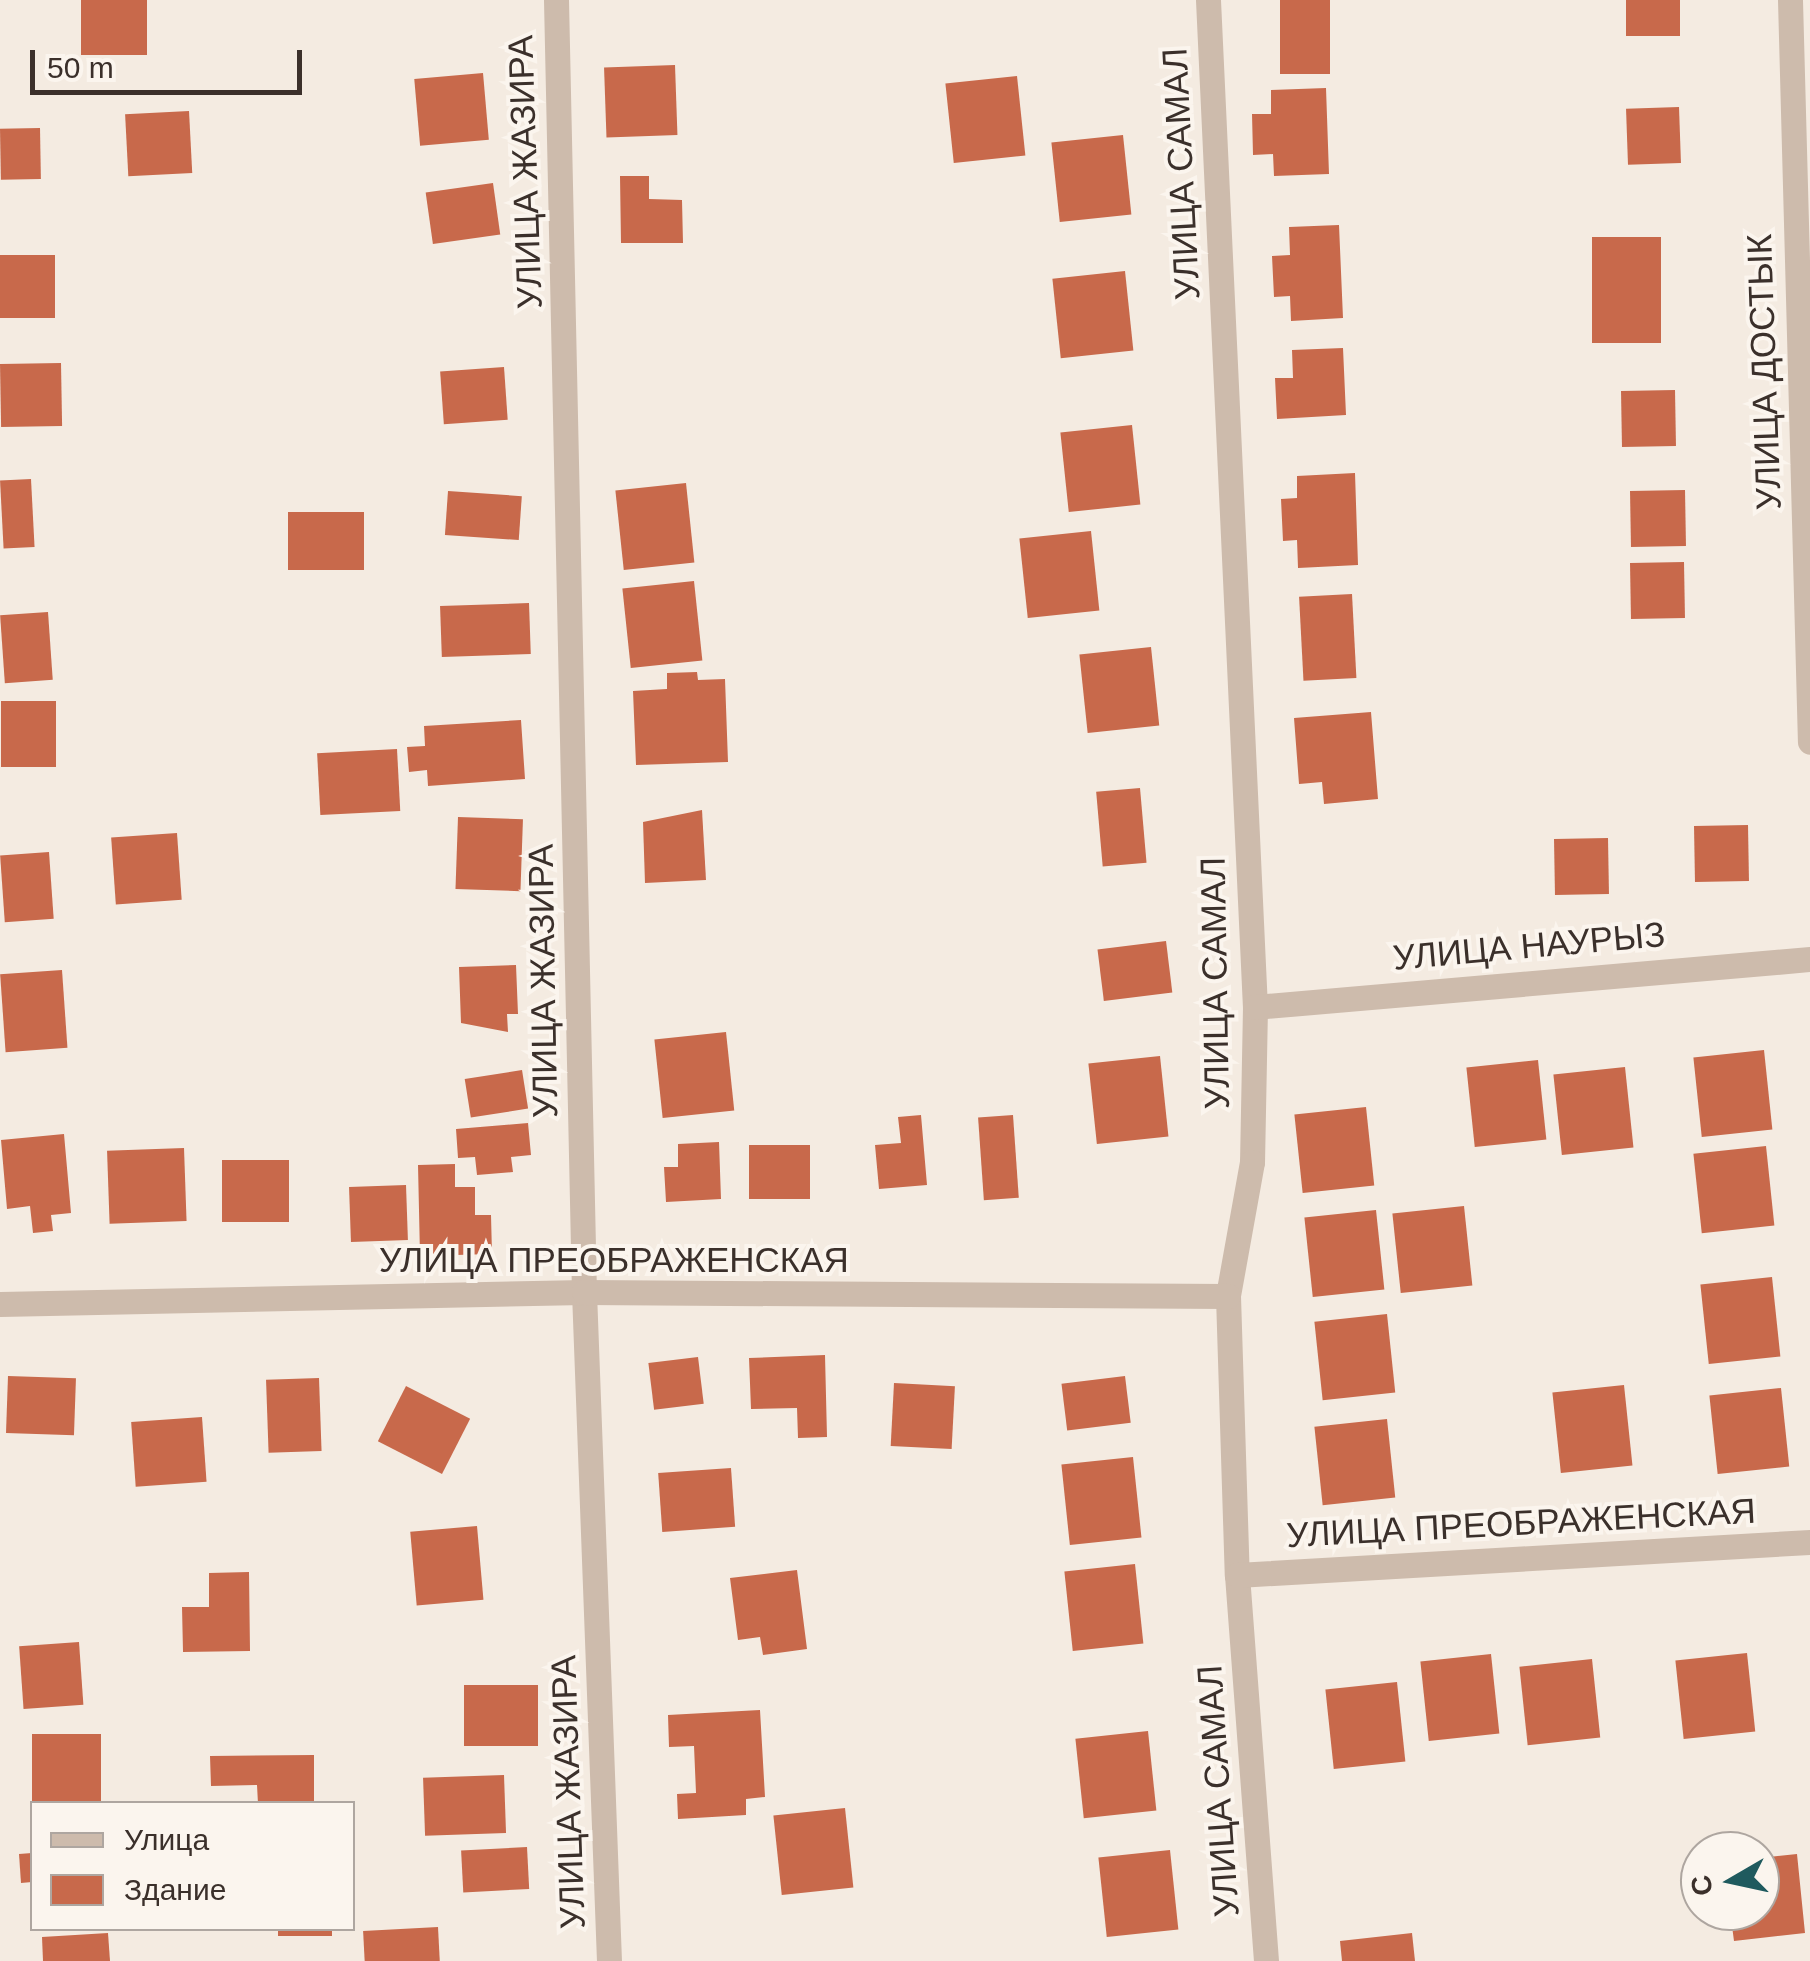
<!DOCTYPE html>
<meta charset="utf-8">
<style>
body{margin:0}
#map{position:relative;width:1810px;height:1961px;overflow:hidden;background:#f4ebe1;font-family:Arial,sans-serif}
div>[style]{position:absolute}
.building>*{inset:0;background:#c8694b;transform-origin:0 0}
.minor>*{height:25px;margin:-12.5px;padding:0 12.5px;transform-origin:12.5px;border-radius:12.5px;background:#cdbbac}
span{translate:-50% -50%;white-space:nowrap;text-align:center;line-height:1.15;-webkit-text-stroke:8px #fbf5ee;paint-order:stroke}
.street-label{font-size:35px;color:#3b302b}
.legend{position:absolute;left:30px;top:1801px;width:325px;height:130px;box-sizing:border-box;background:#fbf5ee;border:2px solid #aea6a0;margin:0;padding:12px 18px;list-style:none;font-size:30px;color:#3b302b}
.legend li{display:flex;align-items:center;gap:20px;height:50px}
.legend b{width:50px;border:2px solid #aea6a0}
.north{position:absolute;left:1680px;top:1831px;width:100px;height:100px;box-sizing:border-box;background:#fbf5ee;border:2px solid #aea6a0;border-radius:50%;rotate:261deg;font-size:28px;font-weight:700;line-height:40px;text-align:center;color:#3b302b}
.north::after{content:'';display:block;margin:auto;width:35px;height:45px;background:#1f5a5e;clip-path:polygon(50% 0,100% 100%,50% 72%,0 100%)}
.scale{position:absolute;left:30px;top:50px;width:272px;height:45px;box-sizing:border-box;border:5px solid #3b302b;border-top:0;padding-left:12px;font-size:30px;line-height:35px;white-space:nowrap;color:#3b302b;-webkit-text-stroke:8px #fbf5ee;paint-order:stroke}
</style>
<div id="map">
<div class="building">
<i style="left:81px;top:0;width:66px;height:55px"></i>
<i style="left:1280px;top:0;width:50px;height:74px"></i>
<i style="left:1626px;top:0;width:54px;height:36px"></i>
<i style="left:675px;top:65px;width:70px;height:71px;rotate:88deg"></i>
<i style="left:483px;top:73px;width:67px;height:69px;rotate:85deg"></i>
<i style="left:1017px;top:76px;width:80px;height:72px;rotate:84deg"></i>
<i style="clip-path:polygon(1326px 88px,1329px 174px,1274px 176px,1273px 154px,1253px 155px,1252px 114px,1271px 114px,1271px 90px)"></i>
<i style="left:1679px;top:107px;width:56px;height:53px;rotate:88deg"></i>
<i style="left:189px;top:111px;width:62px;height:64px;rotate:87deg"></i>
<i style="left:40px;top:128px;width:51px;height:40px;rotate:89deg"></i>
<i style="left:1123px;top:135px;width:80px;height:72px;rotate:84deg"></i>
<i style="clip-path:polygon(620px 176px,649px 176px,649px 199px,682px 200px,683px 243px,621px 243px)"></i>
<i style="left:493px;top:183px;width:52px;height:68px;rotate:82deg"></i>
<i style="clip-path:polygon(1339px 225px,1343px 318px,1291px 321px,1290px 296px,1274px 297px,1272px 256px,1290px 255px,1289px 227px)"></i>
<i style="left:1592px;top:237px;width:69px;height:106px"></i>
<i style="left:0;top:255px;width:55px;height:63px"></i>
<i style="left:1125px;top:271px;width:80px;height:73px;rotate:84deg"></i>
<i style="clip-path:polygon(1343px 348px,1346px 415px,1277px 419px,1275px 378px,1293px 378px,1292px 350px)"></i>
<i style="left:61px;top:363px;width:63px;height:61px;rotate:89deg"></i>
<i style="left:504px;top:367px;width:53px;height:64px;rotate:86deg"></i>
<i style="left:1675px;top:390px;width:56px;height:54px;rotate:89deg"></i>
<i style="left:1132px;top:425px;width:80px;height:72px;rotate:84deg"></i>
<i style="clip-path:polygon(1355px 473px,1358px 565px,1298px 568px,1297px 540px,1283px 541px,1281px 499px,1297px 498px,1297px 476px)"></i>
<i style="left:31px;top:479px;width:68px;height:31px;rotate:87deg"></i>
<i style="left:686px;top:483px;width:80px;height:71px;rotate:84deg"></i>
<i style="left:1685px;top:490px;width:56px;height:55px;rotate:89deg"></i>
<i style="left:448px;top:491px;width:74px;height:44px;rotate:4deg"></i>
<i style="left:288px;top:512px;width:76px;height:58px"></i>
<i style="left:1091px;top:531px;width:80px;height:72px;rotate:84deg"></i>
<i style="left:1684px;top:562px;width:56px;height:54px;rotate:89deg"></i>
<i style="left:694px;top:581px;width:80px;height:72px;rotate:84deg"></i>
<i style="left:1352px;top:594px;width:84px;height:53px;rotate:87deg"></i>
<i style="left:529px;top:603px;width:51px;height:89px;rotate:88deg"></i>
<i style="left:48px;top:612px;width:68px;height:48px;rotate:86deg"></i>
<i style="left:1151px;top:647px;width:79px;height:72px;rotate:84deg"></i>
<i style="clip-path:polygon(697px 672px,698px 680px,725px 679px,728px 762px,636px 765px,633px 691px,667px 689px,667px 673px)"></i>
<i style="left:1px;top:701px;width:55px;height:66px"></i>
<i style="clip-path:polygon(1371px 712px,1378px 799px,1324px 804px,1322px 782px,1299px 784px,1294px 718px)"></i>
<i style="clip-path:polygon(521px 720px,525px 779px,428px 786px,427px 770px,409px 772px,407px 747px,425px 746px,424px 726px)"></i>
<i style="left:397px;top:749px;width:62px;height:80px;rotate:87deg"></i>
<i style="left:1140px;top:788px;width:75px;height:44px;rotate:85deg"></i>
<i style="clip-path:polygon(702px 810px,706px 880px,645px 883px,643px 822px)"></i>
<i style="left:458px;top:817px;width:65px;height:72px;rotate:2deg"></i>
<i style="left:1748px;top:825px;width:56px;height:54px;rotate:89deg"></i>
<i style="left:177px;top:833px;width:67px;height:66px;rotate:86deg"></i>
<i style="left:1608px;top:838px;width:56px;height:54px;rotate:89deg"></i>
<i style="left:49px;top:852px;width:67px;height:49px;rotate:86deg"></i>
<i style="left:1166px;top:941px;width:52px;height:69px;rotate:83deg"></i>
<i style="clip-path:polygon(516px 965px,518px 1014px,507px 1014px,508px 1032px,461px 1023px,459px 967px)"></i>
<i style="left:62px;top:970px;width:78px;height:62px;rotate:86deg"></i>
<i style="left:726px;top:1032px;width:79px;height:72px;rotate:84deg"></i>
<i style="left:1764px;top:1050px;width:80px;height:71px;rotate:84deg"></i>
<i style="left:1160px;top:1056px;width:81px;height:72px;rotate:84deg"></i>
<i style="left:1538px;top:1060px;width:80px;height:72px;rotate:84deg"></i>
<i style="left:1625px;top:1067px;width:81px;height:72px;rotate:84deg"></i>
<i style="left:522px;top:1070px;width:39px;height:58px;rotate:81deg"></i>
<i style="left:1366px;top:1107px;width:79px;height:72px;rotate:84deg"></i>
<i style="clip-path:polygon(921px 1115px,927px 1185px,879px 1189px,875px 1145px,901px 1143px,898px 1117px)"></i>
<i style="left:1013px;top:1115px;width:83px;height:35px;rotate:86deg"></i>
<i style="clip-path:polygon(528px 1123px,531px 1155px,511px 1157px,513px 1172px,477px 1175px,475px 1157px,458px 1158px,456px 1129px)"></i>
<i style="clip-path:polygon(64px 1134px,71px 1213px,51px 1215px,53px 1231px,33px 1233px,30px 1206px,7px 1209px,1px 1140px)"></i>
<i style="clip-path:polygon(719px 1142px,721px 1199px,666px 1202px,664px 1167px,678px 1167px,678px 1144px)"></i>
<i style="left:749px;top:1145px;width:61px;height:54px"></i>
<i style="left:1766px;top:1146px;width:80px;height:73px;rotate:84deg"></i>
<i style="left:184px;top:1148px;width:73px;height:77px;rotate:88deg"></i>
<i style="left:222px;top:1160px;width:67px;height:62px"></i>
<i style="clip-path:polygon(455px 1164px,455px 1187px,475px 1187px,475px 1215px,491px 1215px,492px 1254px,420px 1256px,418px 1165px)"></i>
<i style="left:406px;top:1185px;width:55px;height:57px;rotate:88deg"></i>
<i style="left:1464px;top:1206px;width:80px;height:72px;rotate:84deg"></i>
<i style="left:1376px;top:1210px;width:80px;height:72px;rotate:84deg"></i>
<i style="left:1772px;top:1277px;width:80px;height:72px;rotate:84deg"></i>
<i style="left:1387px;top:1314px;width:79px;height:73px;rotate:84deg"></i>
<i style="clip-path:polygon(825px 1355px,827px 1437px,798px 1438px,797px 1408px,751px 1409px,749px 1358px)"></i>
<i style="left:698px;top:1357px;width:47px;height:50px;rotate:83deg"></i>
<i style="left:8px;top:1376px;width:68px;height:57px;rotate:2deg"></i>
<i style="left:1125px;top:1376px;width:47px;height:64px;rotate:83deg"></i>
<i style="left:319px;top:1378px;width:73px;height:53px;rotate:88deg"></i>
<i style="left:894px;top:1383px;width:61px;height:63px;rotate:3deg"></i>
<i style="left:1624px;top:1385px;width:81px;height:72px;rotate:84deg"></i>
<i style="left:406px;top:1386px;width:72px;height:62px;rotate:27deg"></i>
<i style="left:1781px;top:1388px;width:79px;height:72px;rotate:84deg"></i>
<i style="left:202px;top:1417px;width:65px;height:71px;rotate:86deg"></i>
<i style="left:1387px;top:1419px;width:79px;height:73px;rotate:84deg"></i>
<i style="left:1133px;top:1457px;width:81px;height:72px;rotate:84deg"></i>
<i style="left:731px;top:1468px;width:59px;height:73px;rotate:86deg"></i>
<i style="left:477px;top:1526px;width:74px;height:67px;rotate:85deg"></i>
<i style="left:1135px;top:1564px;width:80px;height:71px;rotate:84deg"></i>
<i style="clip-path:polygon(797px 1570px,807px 1649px,763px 1655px,760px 1637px,738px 1640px,730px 1578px)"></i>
<i style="clip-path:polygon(249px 1572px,250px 1651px,183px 1652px,182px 1607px,209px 1607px,209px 1573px)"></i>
<i style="left:79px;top:1642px;width:63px;height:60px;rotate:86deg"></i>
<i style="left:1747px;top:1653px;width:79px;height:72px;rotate:84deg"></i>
<i style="left:1491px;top:1654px;width:80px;height:71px;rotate:84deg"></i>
<i style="left:1592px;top:1659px;width:79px;height:73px;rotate:84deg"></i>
<i style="left:1397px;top:1682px;width:80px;height:72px;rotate:84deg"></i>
<i style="left:538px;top:1685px;width:61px;height:74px;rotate:90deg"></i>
<i style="clip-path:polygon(760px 1710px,765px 1797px,746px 1799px,746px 1815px,678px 1819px,677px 1794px,696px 1793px,694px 1746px,669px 1747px,668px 1715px)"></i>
<i style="left:1148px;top:1731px;width:80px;height:73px;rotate:84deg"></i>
<i style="left:32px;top:1734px;width:69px;height:70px"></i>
<i style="clip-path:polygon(314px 1755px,314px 1804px,258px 1804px,257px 1785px,211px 1786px,210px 1756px)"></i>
<i style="left:504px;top:1775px;width:58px;height:81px;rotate:88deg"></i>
<i style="left:845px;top:1808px;width:80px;height:72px;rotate:84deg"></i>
<i style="left:527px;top:1847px;width:42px;height:66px;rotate:87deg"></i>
<i style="left:1170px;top:1850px;width:80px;height:72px;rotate:84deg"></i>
<i style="clip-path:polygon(32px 1853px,32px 1882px,21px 1883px,19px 1854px)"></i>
<i style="clip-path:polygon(1797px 1854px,1805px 1933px,1734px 1941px,1730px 1911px,1760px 1911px,1760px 1858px)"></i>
<i style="left:438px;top:1927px;width:34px;height:75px;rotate:87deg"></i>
<i style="left:278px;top:1928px;width:54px;height:8px"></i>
<i style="clip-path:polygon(108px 1933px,110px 1961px,43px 1961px,42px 1937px)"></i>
<i style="clip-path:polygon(1412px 1933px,1415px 1961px,1342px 1961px,1340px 1941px)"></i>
</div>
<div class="minor">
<i style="left:556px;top:0;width:1292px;rotate:88.76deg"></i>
<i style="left:584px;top:1292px;width:669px;rotate:87.86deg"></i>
<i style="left:1208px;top:0;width:1008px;rotate:87.33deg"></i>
<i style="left:1255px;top:1007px;width:155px;rotate:91.1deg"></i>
<i style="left:1252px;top:1162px;width:136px;rotate:100.2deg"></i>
<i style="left:1228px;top:1296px;width:279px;rotate:88.2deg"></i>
<i style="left:1237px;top:1575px;width:387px;rotate:85.7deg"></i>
<i style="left:1790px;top:0;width:742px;rotate:88.46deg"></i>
<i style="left:1255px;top:1007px;width:557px;rotate:-4.94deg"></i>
<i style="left:0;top:1304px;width:584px;rotate:-1.18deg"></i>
<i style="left:584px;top:1292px;width:644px;rotate:0.36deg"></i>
<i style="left:1237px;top:1575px;width:574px;rotate:-3.3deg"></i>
</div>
<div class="street-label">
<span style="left:525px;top:172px;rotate:-92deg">УЛИЦА ЖАЗИРА</span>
<span style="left:1181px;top:174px;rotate:-93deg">УЛИЦА САМАЛ</span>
<span style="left:1764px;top:372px;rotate:-92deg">УЛИЦА ДОСТЫК</span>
<span style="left:1529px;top:946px;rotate:-5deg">УЛИЦА НАУРЫЗ</span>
<span style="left:543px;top:981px;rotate:-91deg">УЛИЦА ЖАЗИРА</span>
<span style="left:1215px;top:983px;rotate:-91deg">УЛИЦА САМАЛ</span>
<span style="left:614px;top:1260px">УЛИЦА ПРЕОБРАЖЕНСКАЯ</span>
<span style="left:1521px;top:1523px;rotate:-3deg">УЛИЦА ПРЕОБРАЖЕНСКАЯ</span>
<span style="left:1218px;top:1791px;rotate:-94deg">УЛИЦА САМАЛ</span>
<span style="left:568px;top:1792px;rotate:-92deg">УЛИЦА ЖАЗИРА</span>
</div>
<ul class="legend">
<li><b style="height:12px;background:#cdbbac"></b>Улица</li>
<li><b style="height:28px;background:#c8694b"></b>Здание</li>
</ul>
<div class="north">С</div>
<div class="scale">50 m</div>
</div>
